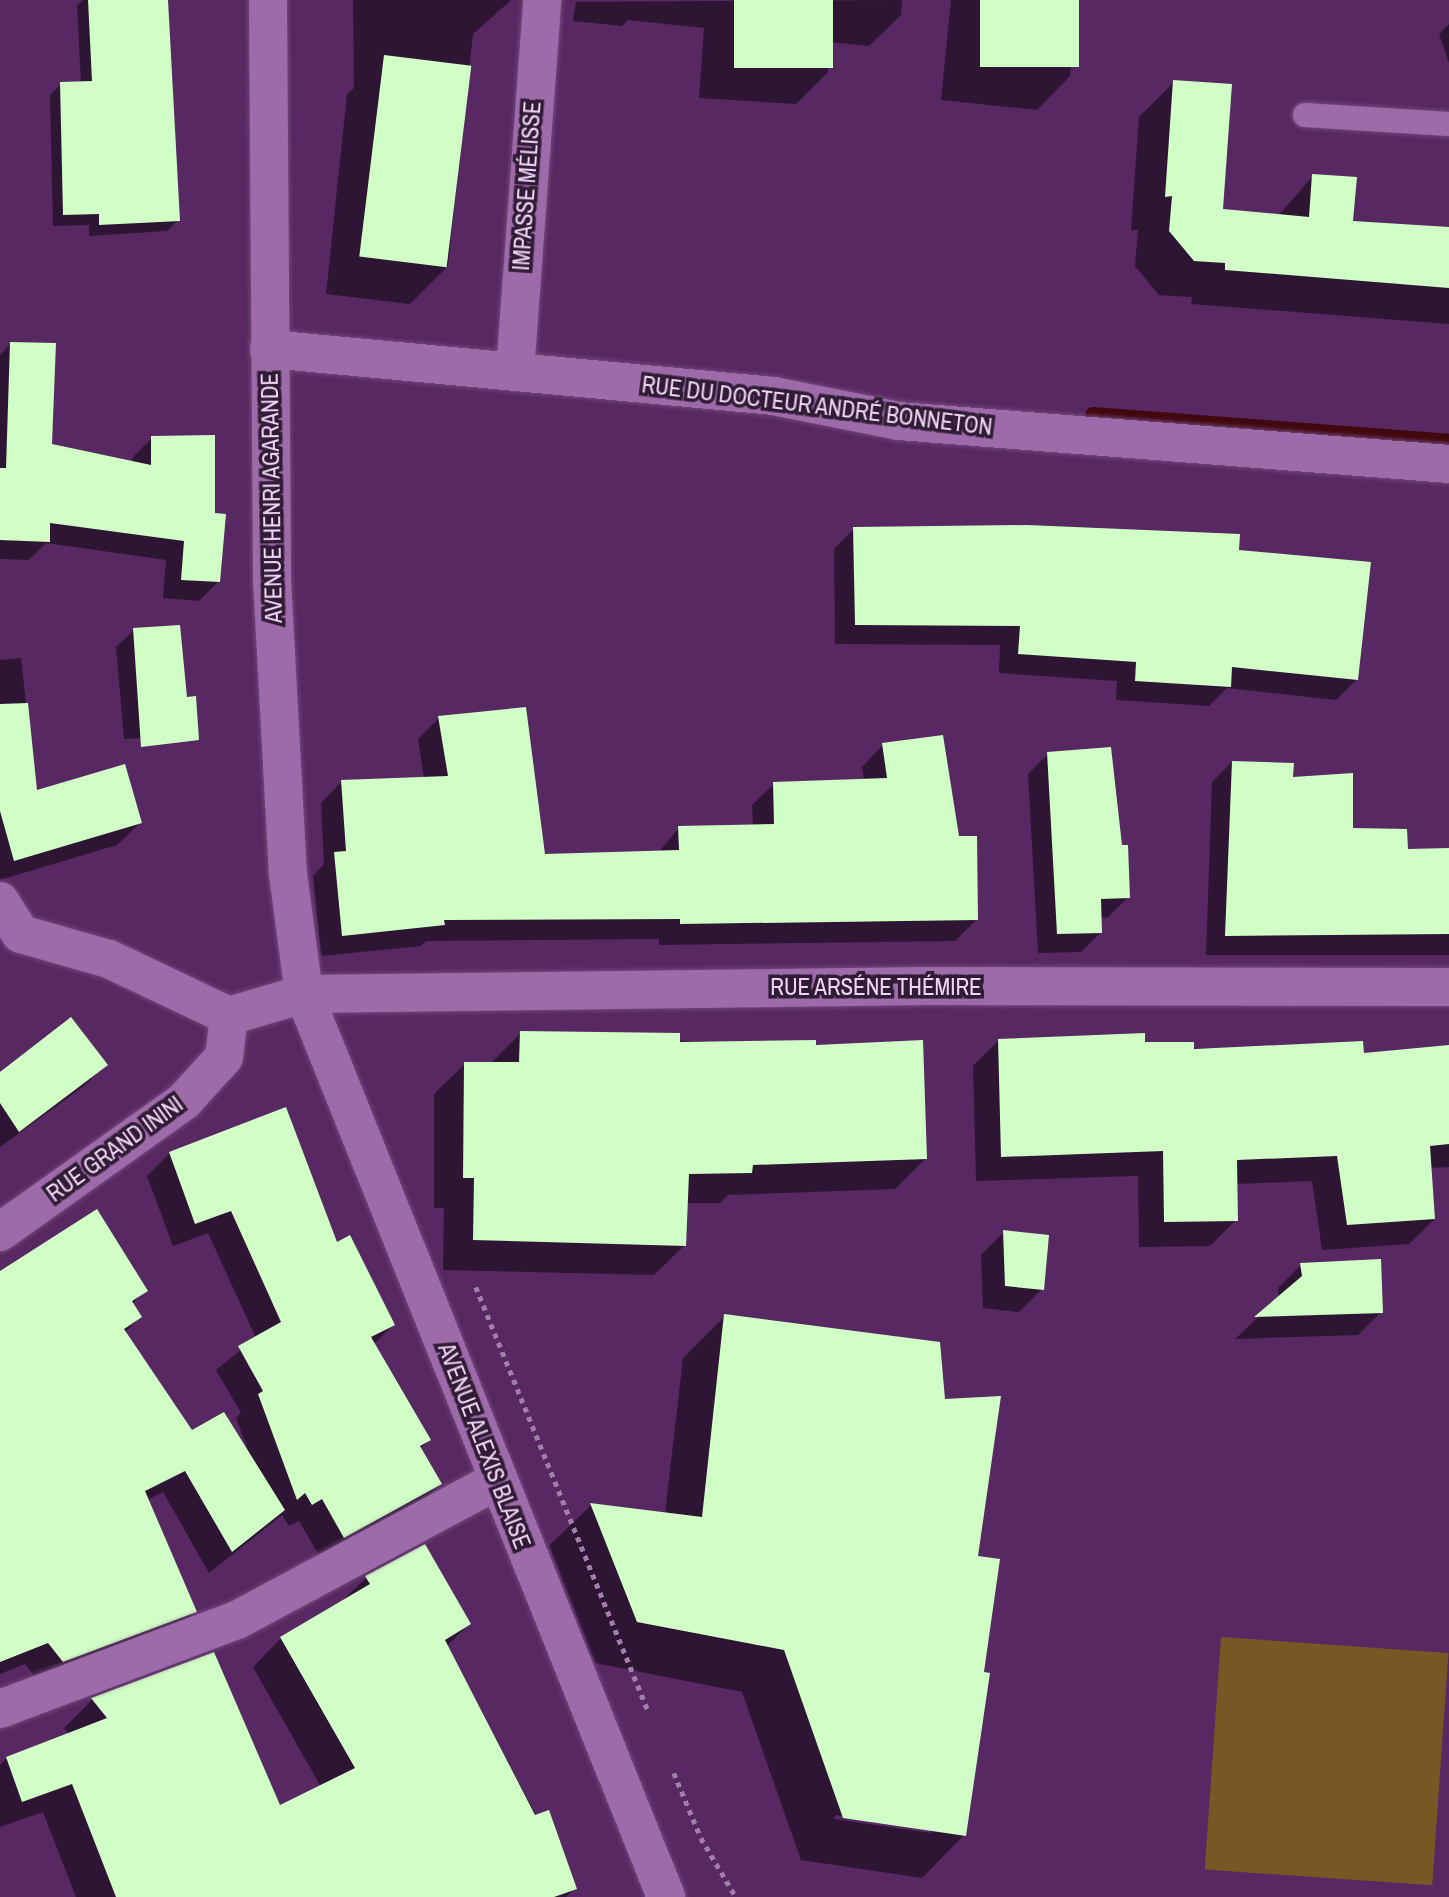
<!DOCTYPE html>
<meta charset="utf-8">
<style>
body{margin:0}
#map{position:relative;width:1449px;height:1897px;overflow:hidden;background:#572862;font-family:"Archivo Narrow",sans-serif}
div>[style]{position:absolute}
.green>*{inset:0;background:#755823;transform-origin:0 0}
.shadow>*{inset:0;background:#0007}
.stream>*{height:16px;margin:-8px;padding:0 8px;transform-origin:8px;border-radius:8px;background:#42080f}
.building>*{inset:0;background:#d1fec6;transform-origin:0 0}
.path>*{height:4.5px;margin-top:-2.25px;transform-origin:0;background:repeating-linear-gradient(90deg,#a37eac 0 5px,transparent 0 10px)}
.roads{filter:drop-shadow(0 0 2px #72487b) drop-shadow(0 0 2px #72487b)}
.service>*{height:24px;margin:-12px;padding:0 12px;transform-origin:12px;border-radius:12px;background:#9e6baa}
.minor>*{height:38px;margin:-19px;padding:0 19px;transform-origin:19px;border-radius:19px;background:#9e6baa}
span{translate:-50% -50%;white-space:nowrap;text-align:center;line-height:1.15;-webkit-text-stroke:7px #311c36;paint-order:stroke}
.street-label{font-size:23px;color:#f1d5f7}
</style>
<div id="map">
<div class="green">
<i style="left:1221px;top:1637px;width:228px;height:233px;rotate:4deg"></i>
</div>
<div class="shadow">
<i style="clip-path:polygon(83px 0,167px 0,178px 220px,167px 231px,89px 236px,89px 225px,53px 226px,50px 95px,61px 84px,81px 83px,77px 5px)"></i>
<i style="clip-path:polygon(353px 0,511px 0,473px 34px,448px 266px,410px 304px,326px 294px,347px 94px,354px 88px)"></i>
<i style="clip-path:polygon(902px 0,901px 15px,869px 46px,829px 42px,828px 72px,796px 104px,699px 98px,704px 28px,628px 20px,622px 26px,573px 21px,576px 2px,564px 2px)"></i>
<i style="clip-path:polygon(951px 0,1078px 0,1070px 76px,1037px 110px,941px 100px)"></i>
<i style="clip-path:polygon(1449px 24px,1449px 63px,1439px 34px)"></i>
<i style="clip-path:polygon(1174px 82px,1221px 211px,1278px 216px,1313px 176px,1352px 222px,1449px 230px,1449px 324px,1191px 304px,1192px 297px,1159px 295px,1135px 266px,1138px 230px,1131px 230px,1139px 117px)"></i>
<i style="clip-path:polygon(11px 343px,50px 446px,132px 463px,133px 457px,152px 438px,214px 515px,218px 582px,199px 601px,163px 598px,166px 560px,46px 543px,29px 560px,0 559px,0 355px)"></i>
<i style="clip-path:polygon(854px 529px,1237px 552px,1356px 680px,1336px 700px,1227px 688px,1209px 706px,1116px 700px,1117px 681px,999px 673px,1000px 645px,835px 644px,834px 549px)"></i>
<i style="clip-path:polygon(134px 630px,170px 736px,124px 739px,116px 647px)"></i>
<i style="clip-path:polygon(21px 658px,29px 731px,0 751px,0 660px)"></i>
<i style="clip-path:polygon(439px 718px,543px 856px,658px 853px,679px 828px,753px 827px,752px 805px,774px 784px,864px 780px,862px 767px,883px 745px,976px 920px,955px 941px,659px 945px,659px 939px,426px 941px,421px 946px,321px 956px,313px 876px,324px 864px,321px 803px,342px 781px,424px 778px,418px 739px)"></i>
<i style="clip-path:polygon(1048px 754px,1128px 897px,1108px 917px,1100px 918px,1101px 932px,1081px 952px,1038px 953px,1028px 774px)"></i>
<i style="clip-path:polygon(1232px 762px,1292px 778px,1352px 830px,1406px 850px,1449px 850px,1449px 955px,1206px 955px,1212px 782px)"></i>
<i style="clip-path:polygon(0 803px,140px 823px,117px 845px,0 880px)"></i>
<i style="clip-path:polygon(521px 1033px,815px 1047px,926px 1158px,895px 1189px,728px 1195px,720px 1203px,686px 1203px,685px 1245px,654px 1275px,443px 1270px,444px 1208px,434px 1208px,434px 1094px,465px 1064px,490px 1064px)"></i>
<i style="clip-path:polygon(999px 1040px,1362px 1055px,1449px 1048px,1449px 1167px,1430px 1168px,1435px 1219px,1409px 1244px,1322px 1250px,1312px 1181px,1236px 1184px,1236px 1220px,1210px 1246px,1139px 1247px,1138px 1176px,976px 1181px,973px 1066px)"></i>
<i style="clip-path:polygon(105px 1065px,84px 1086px,0 1147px,0 1075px)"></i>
<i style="clip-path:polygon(170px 1153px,336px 1244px,393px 1325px,373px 1345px,429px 1440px,420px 1449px,440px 1484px,417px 1507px,321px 1559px,299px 1521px,289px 1526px,282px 1515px,209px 1573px,163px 1492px,147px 1500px,195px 1611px,173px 1634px,40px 1683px,25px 1664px,0 1674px,0 1273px,145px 1290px,132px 1304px,140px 1317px,125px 1332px,192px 1432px,248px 1450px,236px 1418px,241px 1413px,216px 1370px,256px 1338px,208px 1233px,173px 1246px,147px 1176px)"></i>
<i style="clip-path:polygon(1004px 1232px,1042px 1289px,1019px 1312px,983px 1308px,981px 1255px)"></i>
<i style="clip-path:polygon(1301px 1265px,1381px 1312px,1358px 1335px,1235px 1339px,1279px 1298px,1278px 1288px)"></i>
<i style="clip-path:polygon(evenodd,725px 1316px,943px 1401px,976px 1557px,982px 1674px,964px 1835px,922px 1878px,801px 1860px,742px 1692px,595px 1663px,549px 1546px,591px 1505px,665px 1514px,683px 1358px,725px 1316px,835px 1815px,931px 1829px,931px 1833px,834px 1819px,835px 1815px)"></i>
<i style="clip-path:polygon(366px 1578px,469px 1624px,446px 1647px,575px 1888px,566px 1897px,76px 1897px,43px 1812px,0 1827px,0 1765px,7px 1758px,69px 1734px,64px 1728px,92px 1700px,279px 1807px,321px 1787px,253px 1667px,281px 1638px,339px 1604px)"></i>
</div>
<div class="stream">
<i style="left:1093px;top:415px;width:357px;rotate:4.3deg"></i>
</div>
<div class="building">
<i style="clip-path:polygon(88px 0,168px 0,180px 221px,99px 225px,99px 214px,63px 215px,60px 82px,92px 81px)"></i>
<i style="left:734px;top:0;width:99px;height:68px"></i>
<i style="left:980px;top:0;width:99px;height:67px"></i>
<i style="left:384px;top:55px;width:88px;height:203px;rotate:7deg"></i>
<i style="clip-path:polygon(1173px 80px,1232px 84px,1223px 209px,1309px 217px,1312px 174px,1357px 177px,1353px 221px,1449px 227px,1449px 288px,1225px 270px,1225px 263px,1194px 261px,1169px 231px,1172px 196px,1165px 197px)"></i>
<i style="clip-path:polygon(10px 342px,56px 343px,52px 444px,151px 465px,151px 436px,215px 435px,215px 513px,226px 514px,220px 582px,181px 580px,184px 541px,50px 523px,50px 542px,0 540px,0 468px,6px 468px)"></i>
<i style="clip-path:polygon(1027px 525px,1240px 534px,1239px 550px,1371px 562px,1358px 680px,1232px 667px,1231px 687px,1135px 681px,1136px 662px,1018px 654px,1020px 626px,855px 625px,853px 527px)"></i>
<i style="clip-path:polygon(180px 625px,187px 697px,196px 696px,199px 740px,141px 747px,133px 628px)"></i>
<i style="clip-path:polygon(28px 703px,37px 790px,125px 764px,142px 823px,14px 861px,0 811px,0 704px)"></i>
<i style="clip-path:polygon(526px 707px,545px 854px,679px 850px,678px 826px,774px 824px,773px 782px,887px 778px,882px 743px,943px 735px,959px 836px,977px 836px,978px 920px,680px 924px,680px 919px,444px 920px,445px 925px,342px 936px,334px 852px,346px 851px,341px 780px,448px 776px,438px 716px)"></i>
<i style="clip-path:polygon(1111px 747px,1122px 845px,1128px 845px,1130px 898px,1101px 899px,1102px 933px,1057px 934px,1047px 752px)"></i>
<i style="clip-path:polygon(1232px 761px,1294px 763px,1293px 777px,1353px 773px,1353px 828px,1407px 829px,1408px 849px,1449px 848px,1449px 934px,1225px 936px)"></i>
<i style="clip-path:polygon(71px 1017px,108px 1065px,19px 1132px,0 1103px,0 1072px)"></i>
<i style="clip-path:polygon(520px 1031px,680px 1033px,680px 1042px,816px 1040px,816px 1045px,923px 1040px,927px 1159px,753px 1165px,752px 1173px,689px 1174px,686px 1246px,473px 1240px,474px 1178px,463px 1178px,464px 1062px,519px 1062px)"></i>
<i style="clip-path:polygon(1145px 1033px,1145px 1042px,1194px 1042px,1194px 1049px,1363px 1041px,1364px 1053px,1449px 1045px,1449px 1144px,1430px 1146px,1435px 1219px,1347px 1225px,1337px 1156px,1237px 1160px,1238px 1221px,1164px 1222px,1163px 1151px,1001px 1157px,998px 1039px)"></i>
<i style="clip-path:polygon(286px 1107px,337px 1242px,350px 1235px,395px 1325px,371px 1337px,431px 1440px,420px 1446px,442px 1484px,344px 1538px,322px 1499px,312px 1505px,305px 1493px,297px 1500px,258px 1394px,263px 1391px,238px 1346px,281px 1322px,231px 1211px,195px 1224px,169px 1152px)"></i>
<i style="clip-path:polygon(97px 1209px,148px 1291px,132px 1301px,142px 1317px,124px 1329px,192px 1430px,224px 1412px,285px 1510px,232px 1552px,185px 1471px,145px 1491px,197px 1612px,63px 1662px,48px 1643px,0 1662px,0 1271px)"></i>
<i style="clip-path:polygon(1003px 1230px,1049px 1235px,1044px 1290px,1005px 1286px)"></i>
<i style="clip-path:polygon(1381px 1259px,1383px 1313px,1254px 1317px,1302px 1276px,1300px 1263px)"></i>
<i style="clip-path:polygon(724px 1314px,940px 1342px,945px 1399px,1001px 1396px,978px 1556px,1000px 1559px,984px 1672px,990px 1673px,966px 1836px,843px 1818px,784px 1650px,637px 1622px,590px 1503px,702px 1517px)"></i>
<i style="clip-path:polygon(425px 1544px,471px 1624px,445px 1640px,535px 1815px,549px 1810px,577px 1889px,554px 1897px,116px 1897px,72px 1784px,22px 1802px,6px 1757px,107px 1718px,91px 1698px,214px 1652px,280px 1805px,355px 1768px,280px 1637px,370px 1584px,365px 1576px)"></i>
</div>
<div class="path">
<i style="left:476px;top:1287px;width:460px;rotate:67.9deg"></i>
<i style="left:674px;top:1773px;width:70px;rotate:67.4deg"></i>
<i style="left:701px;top:1838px;width:69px;rotate:59.3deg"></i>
</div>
<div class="roads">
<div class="service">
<i style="left:1305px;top:115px;width:144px;rotate:3.6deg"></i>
</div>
<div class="minor">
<i style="left:268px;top:0;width:580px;rotate:89.6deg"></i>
<i style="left:272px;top:580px;width:294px;rotate:86.9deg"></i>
<i style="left:288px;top:874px;width:121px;rotate:82.4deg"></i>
<i style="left:304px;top:994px;width:973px;rotate:68.15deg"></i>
<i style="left:269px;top:349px;width:507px;rotate:5.32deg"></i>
<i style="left:774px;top:396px;width:127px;rotate:11.3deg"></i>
<i style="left:899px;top:421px;width:552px;rotate:4.47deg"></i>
<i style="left:515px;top:372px;width:373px;rotate:-85.8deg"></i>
<i style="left:0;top:901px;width:39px;rotate:58deg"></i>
<i style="left:21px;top:934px;width:91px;rotate:15.9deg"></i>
<i style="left:109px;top:959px;width:133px;rotate:25.4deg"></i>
<i style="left:229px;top:1016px;width:78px;rotate:-16.3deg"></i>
<i style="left:304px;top:994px;width:623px;rotate:-0.74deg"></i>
<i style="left:927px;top:986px;width:522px;rotate:0.11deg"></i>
<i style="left:0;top:1232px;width:226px;rotate:-35.4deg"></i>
<i style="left:184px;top:1101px;width:59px;rotate:-47.7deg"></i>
<i style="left:224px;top:1057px;width:41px;rotate:-83deg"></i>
<i style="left:0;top:1709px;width:253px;rotate:-20.6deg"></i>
<i style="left:237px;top:1620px;width:294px;rotate:-28.2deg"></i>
</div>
</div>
<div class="street-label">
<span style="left:527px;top:186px;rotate:-86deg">IMPASSE MÉLISSE</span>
<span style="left:817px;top:406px;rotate:7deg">RUE DU DOCTEUR ANDRÉ BONNETON</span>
<span style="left:272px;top:498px;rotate:-91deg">AVENUE HENRI AGARANDE</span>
<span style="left:876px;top:987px">RUE ARSÉNE THÉMIRE</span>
<span style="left:115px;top:1149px;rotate:-36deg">RUE GRAND ININI</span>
<span style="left:484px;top:1446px;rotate:69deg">AVENUE ALEXIS BLAISE</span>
</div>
</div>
